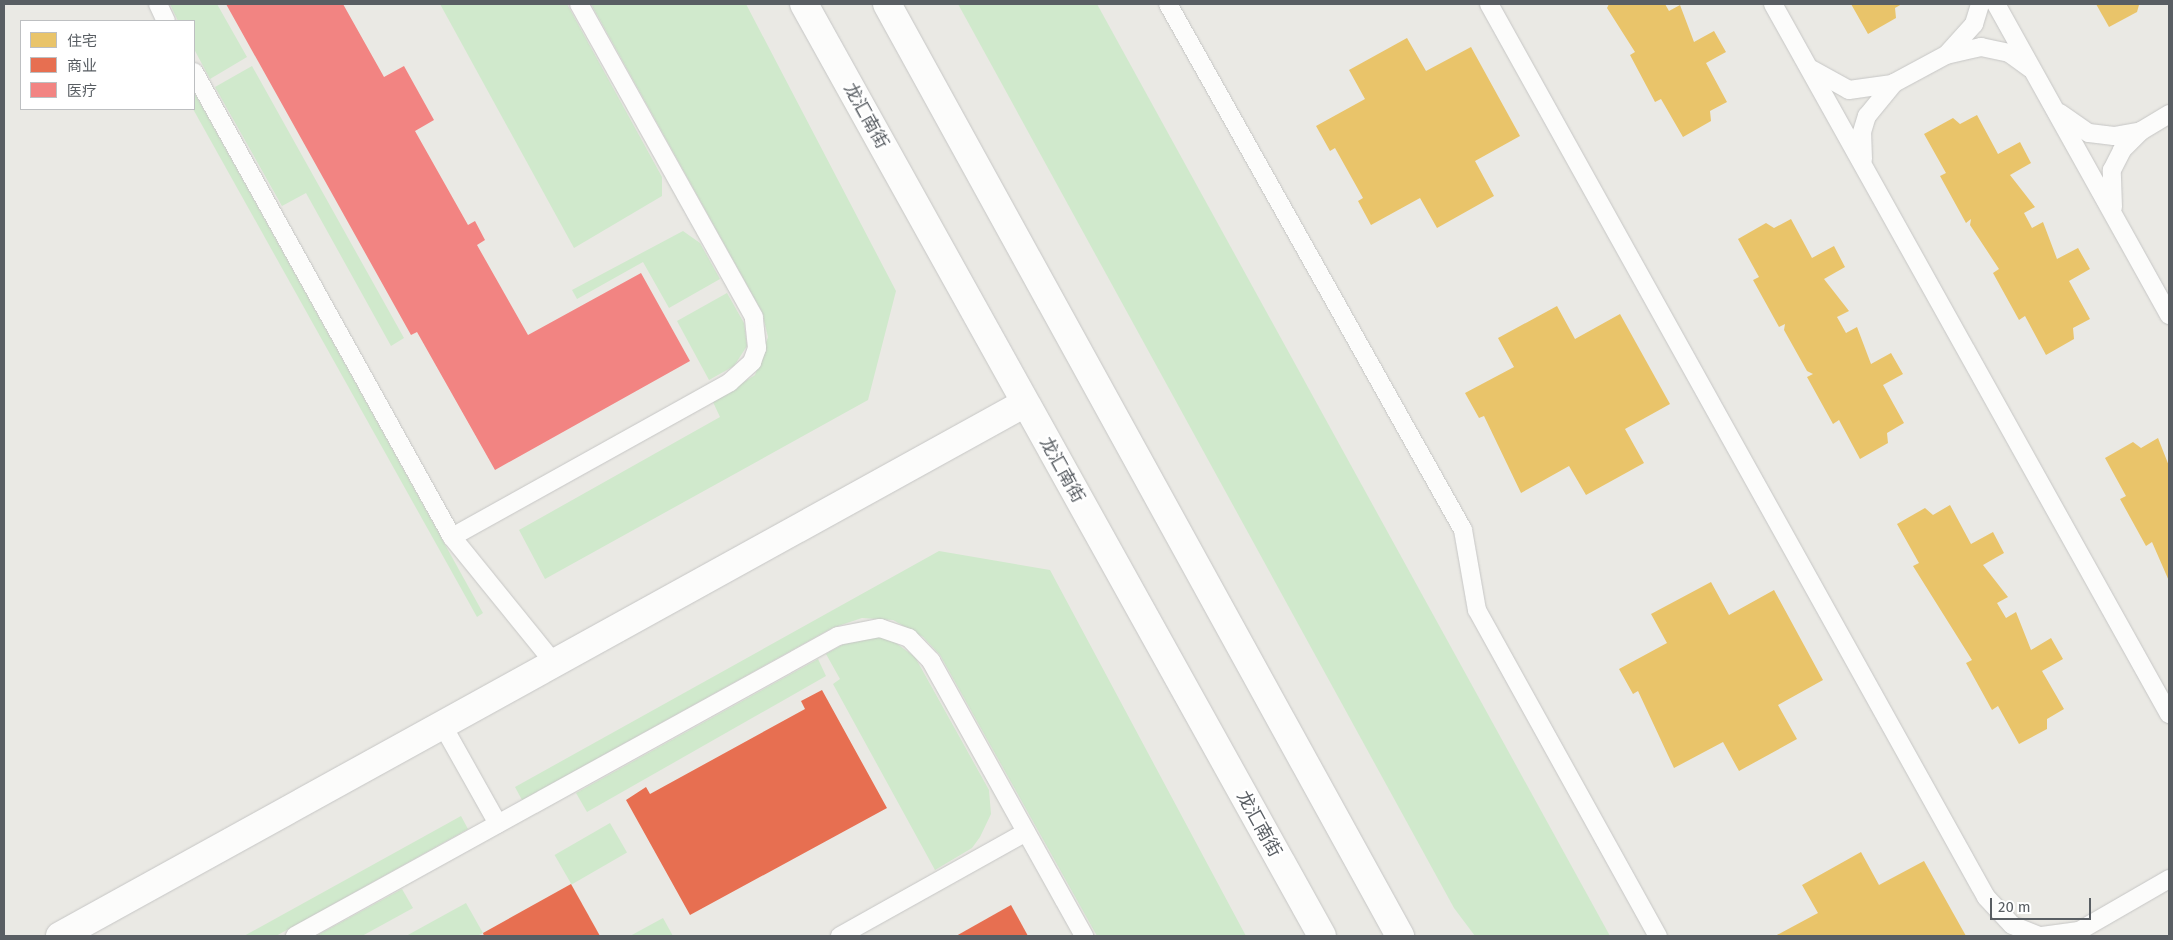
<!DOCTYPE html>
<meta charset="utf-8">
<style>
body{margin:0}
#map{position:relative;width:2173px;height:940px;overflow:hidden;background:#eae9e4;font-family:"Fira Sans","Noto Sans SC",sans-serif}
div>[style]{position:absolute}
.green>*{inset:0;background:#d0e9cc;transform-origin:0 0}
.homes>*{inset:0;background:#e9c46a}
.shops>*{inset:0;background:#e76f51}
.health>*{inset:0;background:#f28482}
.roads{filter:drop-shadow(0 0 1px #c6c6c5) drop-shadow(0 0 1px #c6c6c5)}
.lane>*{height:18px;margin:-9px;padding:0 9px;transform-origin:9px;border-radius:9px;background:#fcfcfb}
.street>*{height:28px;margin:-14px;padding:0 14px;transform-origin:14px;border-radius:14px;background:#fcfcfb}
.secondary>*{height:28px;margin:-14px;padding:0 14px;transform-origin:14px;border-radius:14px;background:#fcfcfb}
span{translate:-50% -50%;white-space:nowrap;text-align:center;line-height:1.15;-webkit-text-stroke:5px #fff;paint-order:stroke}
.street-label{font-size:18px;color:#595e63}
.frame{position:absolute;inset:0;border:5px solid #595e63;pointer-events:none}
.legend{position:absolute;left:20px;top:20px;width:175px;height:90px;box-sizing:border-box;background:#fff;border:1px solid #bdbfc1;margin:0;padding:6px 9px;list-style:none;font-size:15px;color:#595e63}
.legend li{display:flex;align-items:center;gap:10px;height:25px}
.legend b{width:25px;border:1px solid #bdbfc1}
.scale{position:absolute;left:1990px;top:898px;width:101px;height:22px;box-sizing:border-box;border:2px solid #595e63;border-top:0;padding-left:6px;font-size:15px;line-height:18px;white-space:nowrap;color:#595e63;-webkit-text-stroke:4px #fff;paint-order:stroke}
</style>
<div id="map">
<div class="green">
<i style="clip-path:polygon(170px 4px,217px 4px,247px 57px,210px 79px,194px 49px,194px 21px,178px 21px)"></i>
<i style="clip-path:polygon(440px 4px,567px 4px,662px 177px,662px 196px,574px 248px)"></i>
<i style="clip-path:polygon(591px 4px,746px 4px,896px 291px,868px 400px,545px 579px,519px 530px,720px 417px,713px 402px,755px 375px,768px 337px,762px 312px)"></i>
<i style="clip-path:polygon(958px 4px,1097px 4px,1610px 936px,1475px 936px,1454px 908px)"></i>
<i style="clip-path:polygon(252px 66px,404px 338px,391px 346px,306px 193px,282px 206px,215px 87px)"></i>
<i style="clip-path:polygon(194px 92px,483px 613px,477px 617px,193px 109px)"></i>
<i style="clip-path:polygon(683px 231px,700px 243px,720px 279px,669px 308px,643px 262px,577px 299px,572px 290px)"></i>
<i style="clip-path:polygon(727px 293px,744px 323px,747px 346px,734px 366px,709px 380px,677px 321px)"></i>
<i style="clip-path:polygon(939px 551px,1050px 570px,1246px 936px,1097px 936px,940px 655px,923px 637px,893px 620px,862px 618px,832px 628px,522px 800px,515px 787px)"></i>
<i style="clip-path:polygon(877px 637px,892px 640px,915px 657px,989px 790px,991px 814px,980px 837px,972px 848px,935px 870px,833px 684px,840px 679px,826px 654px,851px 640px)"></i>
<i style="clip-path:polygon(818px 659px,826px 676px,587px 812px,576px 793px)"></i>
<i style="clip-path:polygon(461px 816px,468px 829px,276px 936px,244px 936px)"></i>
<i style="left:610px;top:823px;width:34px;height:64px;rotate:60deg"></i>
<i style="clip-path:polygon(402px 889px,413px 908px,362px 936px,316px 936px)"></i>
<i style="clip-path:polygon(466px 903px,483px 933px,477px 936px,406px 936px)"></i>
<i style="clip-path:polygon(663px 918px,673px 936px,630px 936px)"></i>
</div>
<div class="homes">
<i style="clip-path:polygon(1609px 4px,1665px 4px,1669px 11px,1680px 5px,1694px 42px,1714px 31px,1726px 52px,1706px 63px,1727px 102px,1710px 111px,1711px 121px,1683px 137px,1661px 99px,1655px 102px,1630px 55px,1635px 52px,1607px 8px)"></i>
<i style="clip-path:polygon(1851px 4px,1902px 4px,1895px 8px,1896px 18px,1868px 34px)"></i>
<i style="clip-path:polygon(2096px 4px,2138px 4px,2139px 5px,2137px 12px,2109px 27px)"></i>
<i style="clip-path:polygon(1407px 38px,1426px 71px,1471px 47px,1520px 136px,1475px 161px,1494px 196px,1437px 228px,1420px 198px,1371px 225px,1358px 201px,1363px 198px,1335px 148px,1330px 151px,1316px 126px,1365px 99px,1349px 70px)"></i>
<i style="clip-path:polygon(1977px 115px,1998px 154px,2020px 142px,2031px 163px,2010px 175px,2035px 207px,2024px 213px,2032px 228px,2043px 222px,2057px 259px,2078px 248px,2090px 269px,2069px 281px,2090px 319px,2073px 328px,2074px 339px,2046px 355px,2025px 316px,2019px 320px,1993px 273px,1999px 269px,1970px 225px,1971px 219px,1966px 223px,1940px 176px,1946px 173px,1924px 134px,1953px 118px,1960px 124px)"></i>
<i style="clip-path:polygon(1791px 219px,1812px 258px,1834px 246px,1845px 267px,1824px 279px,1849px 311px,1837px 317px,1846px 333px,1857px 327px,1871px 364px,1891px 353px,1903px 374px,1883px 385px,1904px 423px,1887px 433px,1888px 443px,1860px 459px,1839px 420px,1833px 424px,1807px 377px,1813px 374px,1807px 371px,1784px 330px,1785px 324px,1779px 327px,1753px 280px,1759px 277px,1738px 239px,1766px 223px,1774px 228px)"></i>
<i style="clip-path:polygon(1557px 306px,1575px 339px,1620px 314px,1670px 404px,1625px 429px,1644px 463px,1586px 495px,1569px 466px,1521px 493px,1484px 416px,1479px 418px,1465px 393px,1514px 367px,1498px 338px)"></i>
<i style="clip-path:polygon(2158px 438px,2169px 466px,2169px 581px,2152px 542px,2146px 546px,2120px 499px,2126px 496px,2105px 458px,2133px 442px,2141px 448px)"></i>
<i style="clip-path:polygon(1950px 505px,1971px 544px,1993px 532px,2004px 553px,1983px 565px,2008px 597px,1997px 603px,2006px 618px,2016px 612px,2031px 650px,2051px 638px,2063px 659px,2042px 671px,2064px 709px,2047px 719px,2047px 729px,2019px 744px,1998px 706px,1992px 710px,1966px 663px,1972px 660px,1913px 566px,1919px 563px,1897px 524px,1925px 508px,1933px 515px)"></i>
<i style="clip-path:polygon(1711px 582px,1729px 615px,1774px 590px,1823px 680px,1778px 705px,1797px 739px,1739px 771px,1723px 742px,1674px 768px,1638px 691px,1633px 694px,1619px 669px,1667px 643px,1651px 614px)"></i>
<i style="clip-path:polygon(1861px 852px,1879px 885px,1924px 861px,1966px 936px,1775px 936px,1818px 913px,1802px 885px)"></i>
</div>
<div class="shops">
<i style="clip-path:polygon(822px 690px,887px 808px,690px 915px,626px 800px,646px 787px,650px 794px,805px 709px,801px 701px)"></i>
<i style="clip-path:polygon(571px 884px,600px 936px,484px 936px,483px 933px)"></i>
<i style="clip-path:polygon(1011px 905px,1028px 936px,956px 936px)"></i>
</div>
<div class="health">
<i style="clip-path:polygon(226px 4px,343px 4px,384px 77px,404px 66px,434px 120px,415px 131px,468px 225px,475px 221px,485px 240px,477px 245px,528px 335px,641px 273px,690px 361px,495px 470px,417px 332px,411px 335px)"></i>
</div>
<div class="roads">
<div class="lane">
<i style="left:158px;top:4px;width:19px;rotate:65deg"></i>
<i style="left:1168px;top:4px;width:603px;rotate:60.71deg"></i>
<i style="left:1463px;top:530px;width:81px;rotate:80.1deg"></i>
<i style="left:1477px;top:610px;width:373px;rotate:61deg"></i>
<i style="left:1489px;top:4px;width:1022px;rotate:60.9deg"></i>
<i style="left:1986px;top:897px;width:38px;rotate:47deg"></i>
<i style="left:2012px;top:925px;width:29px;rotate:22deg"></i>
<i style="left:1773px;top:4px;width:813px;rotate:60.85deg"></i>
<i style="left:1996px;top:4px;width:356px;rotate:60.9deg"></i>
<i style="left:1948px;top:53px;width:39px;rotate:-48deg"></i>
<i style="left:1974px;top:24px;width:21px;rotate:-73deg"></i>
<i style="left:1813px;top:70px;width:41px;rotate:29.1deg"></i>
<i style="left:1849px;top:90px;width:42px;rotate:-8.1deg"></i>
<i style="left:194px;top:72px;width:532px;rotate:60.98deg"></i>
<i style="left:452px;top:537px;width:164px;rotate:51deg"></i>
<i style="left:2060px;top:113px;width:35px;rotate:35deg"></i>
<i style="left:2089px;top:133px;width:25px;rotate:7deg"></i>
<i style="left:2114px;top:136px;width:27px;rotate:-10deg"></i>
<i style="left:2141px;top:131px;width:33px;rotate:-31deg"></i>
<i style="left:1863px;top:159px;width:27px;rotate:-92deg"></i>
<i style="left:1862px;top:132px;width:17px;rotate:-73deg"></i>
<i style="left:1867px;top:116px;width:43px;rotate:-50.7deg"></i>
<i style="left:1894px;top:83px;width:59px;rotate:-28.3deg"></i>
<i style="left:1946px;top:55px;width:36px;rotate:-13deg"></i>
<i style="left:1981px;top:47px;width:29px;rotate:12deg"></i>
<i style="left:2009px;top:53px;width:26px;rotate:36deg"></i>
<i style="left:2113px;top:207px;width:37px;rotate:-92deg"></i>
<i style="left:2112px;top:170px;width:22px;rotate:-63deg"></i>
<i style="left:2122px;top:150px;width:27px;rotate:-45deg"></i>
<i style="left:452px;top:537px;width:318px;rotate:-29.1deg"></i>
<i style="left:730px;top:382px;width:30px;rotate:-42deg"></i>
<i style="left:752px;top:362px;width:15px;rotate:-70deg"></i>
<i style="left:757px;top:348px;width:31px;rotate:-96deg"></i>
<i style="left:754px;top:317px;width:359px;rotate:-119.2deg"></i>
<i style="left:443px;top:726px;width:112px;rotate:60.7deg"></i>
<i style="left:295px;top:936px;width:620px;rotate:-28.92deg"></i>
<i style="left:838px;top:636px;width:43px;rotate:-10.8deg"></i>
<i style="left:880px;top:628px;width:31px;rotate:19deg"></i>
<i style="left:909px;top:638px;width:32px;rotate:46deg"></i>
<i style="left:931px;top:661px;width:315px;rotate:60.9deg"></i>
<i style="left:840px;top:936px;width:213px;rotate:-29.2deg"></i>
<i style="left:2042px;top:936px;width:37px;rotate:-8deg"></i>
<i style="left:2079px;top:931px;width:104px;rotate:-30deg"></i>
</div>
<div class="street">
<i style="left:60px;top:936px;width:1102px;rotate:-28.91deg"></i>
</div>
<div class="secondary">
<i style="left:804px;top:4px;width:1066px;rotate:60.93deg"></i>
<i style="left:887px;top:4px;width:1064px;rotate:61.17deg"></i>
</div>
</div>
<div class="street-label">
<span style="left:866px;top:116px;rotate:61deg">龙汇南街</span>
<span style="left:1062px;top:470px;rotate:61deg">龙汇南街</span>
<span style="left:1259px;top:824px;rotate:61deg">龙汇南街</span>
</div>
<div class="frame"></div>
<ul class="legend">
<li><b style="height:14px;background:#e9c46a"></b>住宅</li>
<li><b style="height:14px;background:#e76f51"></b>商业</li>
<li><b style="height:14px;background:#f28482"></b>医疗</li>
</ul>
<div class="scale">20 m</div>
</div>
